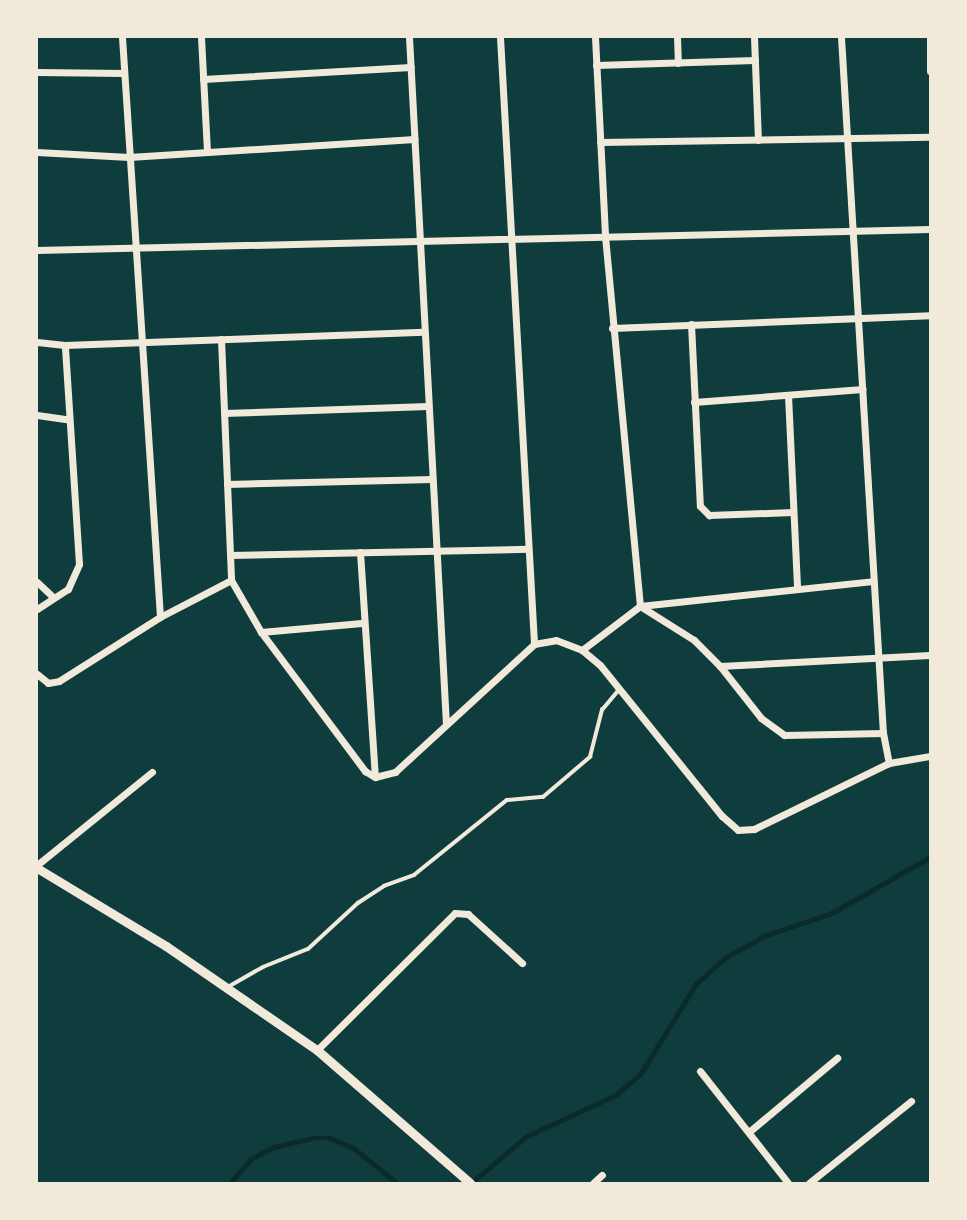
<!DOCTYPE html>
<style>
body{margin:0}
#map{position:relative;width:967px;height:1220px;overflow:hidden;background:#0f3d3e;font-family:Spectral,serif}
div>[style]{position:absolute}
.stream>*{height:4.5px;margin:-2.25px;padding:0 2.25px;transform-origin:2.25px;border-radius:2.25px;background:#0a2a2b}
.service>*{height:3.5px;margin:-1.75px;padding:0 1.75px;transform-origin:1.75px;border-radius:1.75px;background:#f1e9da}
.minor>*{height:7px;margin:-3.5px;padding:0 3.5px;transform-origin:3.5px;border-radius:3.5px;background:#f1e9da}
.tertiary>*{height:9px;margin:-4.5px;padding:0 4.5px;transform-origin:4.5px;border-radius:4.5px;background:#f1e9da}
span{translate:-50% -50%;white-space:nowrap;text-align:center;line-height:1.15;-webkit-text-stroke:6px #f1e9da;paint-order:stroke}
.frame{position:absolute;inset:0;border:38px solid #f1e9da;pointer-events:none}
</style>
<div id="map">
<div class="stream">
<i style="left:230px;top:1183px;width:32px;rotate:-49deg"></i>
<i style="left:251px;top:1159px;width:26px;rotate:-28deg"></i>
<i style="left:274px;top:1147px;width:39px;rotate:-13deg"></i>
<i style="left:312px;top:1138px;width:18px"></i>
<i style="left:330px;top:1138px;width:26px;rotate:23deg"></i>
<i style="left:354px;top:1148px;width:55px;rotate:39.1deg"></i>
<i style="left:471px;top:1183px;width:73px;rotate:-40deg"></i>
<i style="left:527px;top:1136px;width:98px;rotate:-24.7deg"></i>
<i style="left:616px;top:1095px;width:33px;rotate:-41deg"></i>
<i style="left:641px;top:1073px;width:105px;rotate:-58.3deg"></i>
<i style="left:696px;top:984px;width:39px;rotate:-42deg"></i>
<i style="left:725px;top:958px;width:45px;rotate:-29.4deg"></i>
<i style="left:764px;top:936px;width:72px;rotate:-18.7deg"></i>
<i style="left:832px;top:913px;width:113px;rotate:-29.7deg"></i>
</div>
<div class="service">
<i style="left:228px;top:987px;width:40px;rotate:-29.7deg"></i>
<i style="left:263px;top:967px;width:48px;rotate:-21.8deg"></i>
<i style="left:308px;top:949px;width:68px;rotate:-42.6deg"></i>
<i style="left:358px;top:903px;width:31px;rotate:-33deg"></i>
<i style="left:384px;top:886px;width:32px;rotate:-20deg"></i>
<i style="left:414px;top:875px;width:119px;rotate:-38.9deg"></i>
<i style="left:507px;top:800px;width:36px;rotate:-5deg"></i>
<i style="left:543px;top:797px;width:62px;rotate:-40.4deg"></i>
<i style="left:590px;top:757px;width:49px;rotate:-75.7deg"></i>
<i style="left:602px;top:710px;width:26px;rotate:-50deg"></i>
</div>
<div class="minor">
<i style="left:122px;top:37px;width:581px;rotate:86.25deg"></i>
<i style="left:201px;top:37px;width:115px;rotate:87deg"></i>
<i style="left:409px;top:37px;width:688px;rotate:86.92deg"></i>
<i style="left:500px;top:37px;width:608px;rotate:86.79deg"></i>
<i style="left:595px;top:37px;width:199px;rotate:87.1deg"></i>
<i style="left:605px;top:236px;width:372px;rotate:84.6deg"></i>
<i style="left:677px;top:37px;width:26px;rotate:88deg"></i>
<i style="left:754px;top:37px;width:103px;rotate:87.8deg"></i>
<i style="left:841px;top:37px;width:697px;rotate:86.55deg"></i>
<i style="left:883px;top:733px;width:31px;rotate:79deg"></i>
<i style="left:930px;top:37px;width:34px;rotate:90deg"></i>
<i style="left:596px;top:65px;width:159px;rotate:-1.8deg"></i>
<i style="left:37px;top:72px;width:87px;rotate:0.7deg"></i>
<i style="left:203px;top:79px;width:208px;rotate:-3.3deg"></i>
<i style="left:600px;top:142px;width:330px;rotate:-0.9deg"></i>
<i style="left:37px;top:152px;width:92px;rotate:3.1deg"></i>
<i style="left:129px;top:157px;width:286px;rotate:-3.6deg"></i>
<i style="left:37px;top:250px;width:893px;rotate:-1.35deg"></i>
<i style="left:691px;top:324px;width:182px;rotate:87.2deg"></i>
<i style="left:700px;top:506px;width:13px;rotate:45deg"></i>
<i style="left:709px;top:515px;width:84px;rotate:-2deg"></i>
<i style="left:612px;top:328px;width:318px;rotate:-2.3deg"></i>
<i style="left:221px;top:339px;width:241px;rotate:87.6deg"></i>
<i style="left:231px;top:580px;width:60px;rotate:60deg"></i>
<i style="left:261px;top:632px;width:174px;rotate:53.2deg"></i>
<i style="left:365px;top:771px;width:12px;rotate:31deg"></i>
<i style="left:375px;top:777px;width:21px;rotate:-14deg"></i>
<i style="left:395px;top:772px;width:189px;rotate:-42.6deg"></i>
<i style="left:534px;top:644px;width:22px;rotate:-10deg"></i>
<i style="left:556px;top:640px;width:28px;rotate:21deg"></i>
<i style="left:582px;top:650px;width:23px;rotate:40deg"></i>
<i style="left:600px;top:665px;width:194px;rotate:51.1deg"></i>
<i style="left:722px;top:816px;width:21px;rotate:41deg"></i>
<i style="left:738px;top:830px;width:16px;rotate:-4deg"></i>
<i style="left:754px;top:829px;width:150px;rotate:-26.1deg"></i>
<i style="left:889px;top:763px;width:42px;rotate:-9.7deg"></i>
<i style="left:37px;top:342px;width:28px;rotate:6deg"></i>
<i style="left:65px;top:345px;width:359px;rotate:-2.1deg"></i>
<i style="left:788px;top:395px;width:192px;rotate:87.3deg"></i>
<i style="left:694px;top:402px;width:169px;rotate:-4.4deg"></i>
<i style="left:224px;top:413px;width:204px;rotate:-2deg"></i>
<i style="left:37px;top:415px;width:30px;rotate:8deg"></i>
<i style="left:227px;top:484px;width:205px;rotate:-1.4deg"></i>
<i style="left:360px;top:552px;width:225px;rotate:86.2deg"></i>
<i style="left:230px;top:555px;width:298px;rotate:-1.2deg"></i>
<i style="left:37px;top:582px;width:23px;rotate:43deg"></i>
<i style="left:640px;top:606px;width:64px;rotate:32.2deg"></i>
<i style="left:694px;top:640px;width:37px;rotate:45deg"></i>
<i style="left:720px;top:666px;width:66px;rotate:51.7deg"></i>
<i style="left:761px;top:718px;width:29px;rotate:36deg"></i>
<i style="left:784px;top:735px;width:99px;rotate:-1.2deg"></i>
<i style="left:37px;top:609px;width:37px;rotate:-33deg"></i>
<i style="left:68px;top:589px;width:27px;rotate:-66deg"></i>
<i style="left:79px;top:564px;width:219px;rotate:-93.7deg"></i>
<i style="left:261px;top:632px;width:101px;rotate:-5.1deg"></i>
<i style="left:582px;top:650px;width:73px;rotate:-37.2deg"></i>
<i style="left:640px;top:606px;width:234px;rotate:-6.1deg"></i>
<i style="left:720px;top:666px;width:210px;rotate:-3deg"></i>
<i style="left:37px;top:674px;width:14px;rotate:39deg"></i>
<i style="left:48px;top:683px;width:11px;rotate:-10deg"></i>
<i style="left:59px;top:681px;width:120px;rotate:-32.4deg"></i>
<i style="left:160px;top:617px;width:80px;rotate:-27.5deg"></i>
<i style="left:37px;top:865px;width:148px;rotate:-39deg"></i>
<i style="left:317px;top:1050px;width:194px;rotate:-44.8deg"></i>
<i style="left:455px;top:913px;width:13px;rotate:4deg"></i>
<i style="left:468px;top:914px;width:73px;rotate:42.2deg"></i>
<i style="left:700px;top:1071px;width:142px;rotate:51.8deg"></i>
<i style="left:750px;top:1131px;width:114px;rotate:-40deg"></i>
<i style="left:593px;top:1183px;width:12px;rotate:-42deg"></i>
<i style="left:809px;top:1183px;width:131px;rotate:-38.8deg"></i>
</div>
<div class="tertiary">
<i style="left:37px;top:868px;width:151px;rotate:31.2deg"></i>
<i style="left:166px;top:946px;width:183px;rotate:34.6deg"></i>
<i style="left:317px;top:1050px;width:203px;rotate:41deg"></i>
</div>
<div class="frame"></div>
</div>
